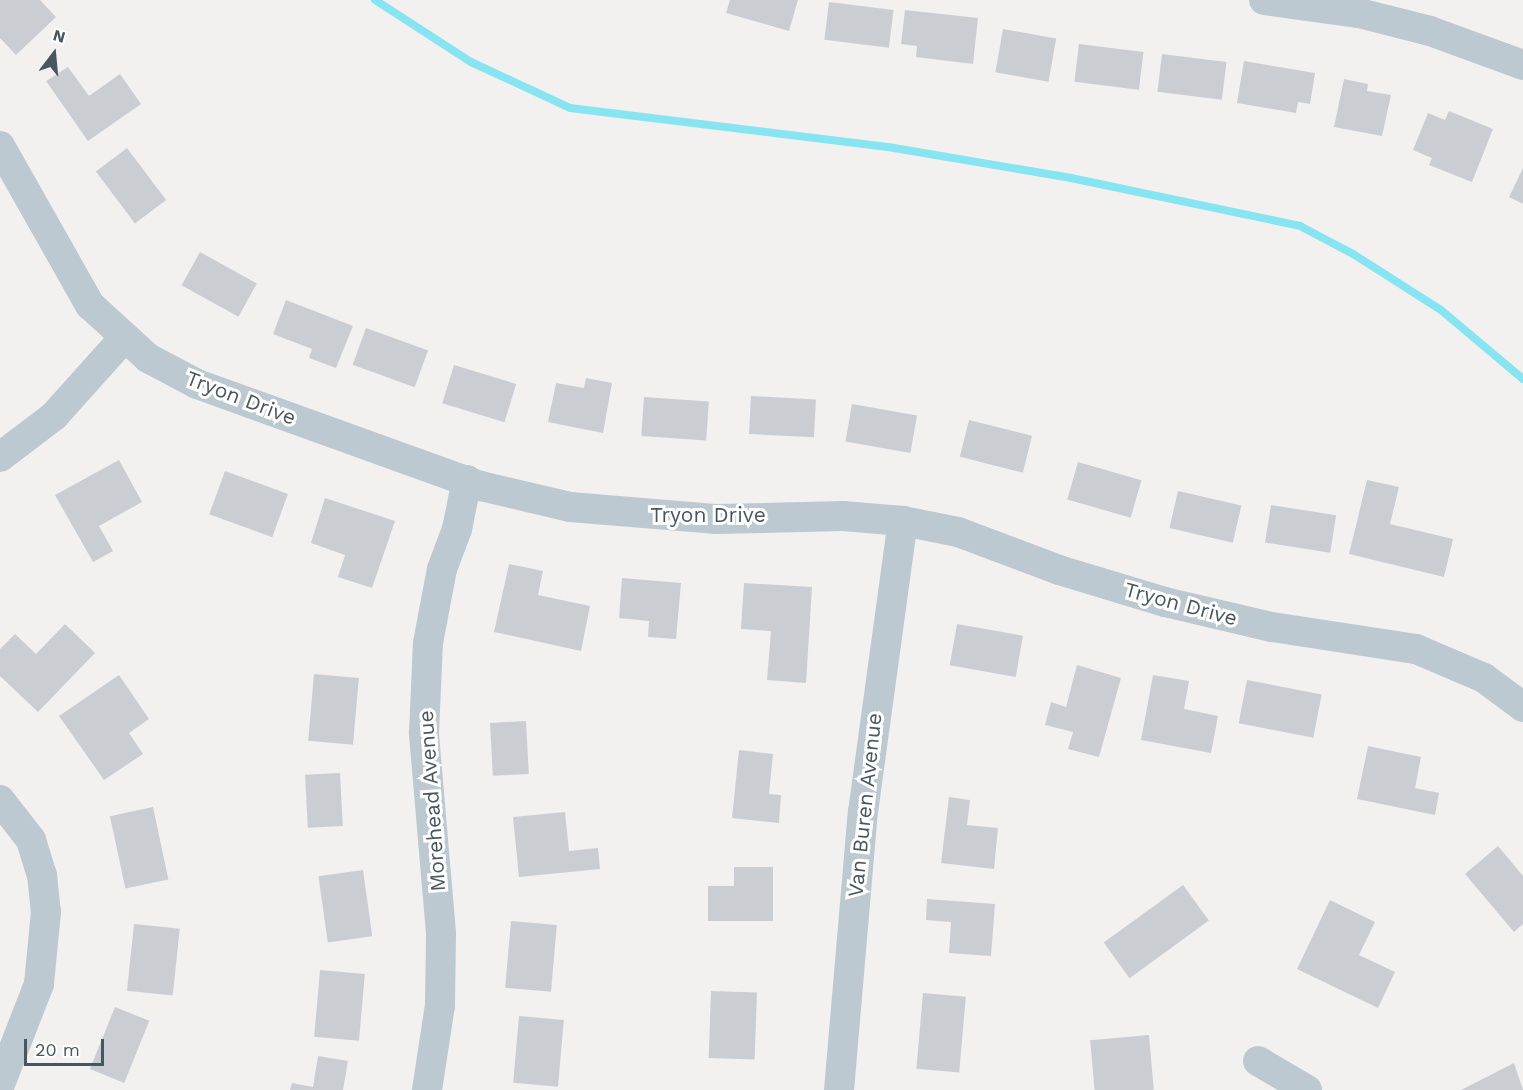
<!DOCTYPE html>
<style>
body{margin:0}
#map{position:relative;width:1523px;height:1090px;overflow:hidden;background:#f3f0f0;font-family:"Work Sans",sans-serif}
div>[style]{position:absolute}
.stream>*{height:8px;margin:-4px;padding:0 4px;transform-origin:4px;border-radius:4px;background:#87e5f2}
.building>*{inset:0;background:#caced3;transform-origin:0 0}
.minor>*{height:30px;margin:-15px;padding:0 15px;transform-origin:15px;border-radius:15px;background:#bdc9d0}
span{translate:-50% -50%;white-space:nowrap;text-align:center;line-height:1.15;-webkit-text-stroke:6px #fff;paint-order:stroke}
.street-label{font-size:21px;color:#47565f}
.north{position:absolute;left:24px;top:24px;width:60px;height:60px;-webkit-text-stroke:4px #fff;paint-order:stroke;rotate:16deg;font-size:16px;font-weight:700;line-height:24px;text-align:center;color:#47565f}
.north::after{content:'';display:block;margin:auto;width:21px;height:27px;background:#47565f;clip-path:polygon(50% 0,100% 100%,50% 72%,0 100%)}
.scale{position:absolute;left:24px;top:1039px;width:80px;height:27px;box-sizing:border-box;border:3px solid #47565f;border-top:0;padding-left:8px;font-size:18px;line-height:21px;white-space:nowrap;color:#47565f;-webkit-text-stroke:4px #fff;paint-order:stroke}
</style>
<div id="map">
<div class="stream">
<i style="left:375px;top:0;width:114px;rotate:32.9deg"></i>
<i style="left:471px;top:62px;width:109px;rotate:24.9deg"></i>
<i style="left:570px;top:108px;width:326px;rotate:7deg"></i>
<i style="left:894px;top:148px;width:180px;rotate:9.6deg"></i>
<i style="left:1071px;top:178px;width:234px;rotate:11.8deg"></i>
<i style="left:1300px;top:226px;width:60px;rotate:27.8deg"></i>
<i style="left:1353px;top:254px;width:104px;rotate:32.5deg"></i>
<i style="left:1441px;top:310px;width:107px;rotate:40.1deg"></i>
</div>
<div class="building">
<i style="clip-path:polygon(0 0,40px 0,56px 17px,16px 55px,0 38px)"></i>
<i style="clip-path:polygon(730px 0,798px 0,789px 31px,726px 13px)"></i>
<i style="left:829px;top:2px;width:65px;height:38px;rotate:7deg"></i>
<i style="clip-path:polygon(905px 10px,978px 18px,973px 64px,916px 57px,917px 46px,901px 44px)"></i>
<i style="left:1003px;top:29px;width:54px;height:44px;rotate:10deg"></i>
<i style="left:1079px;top:44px;width:65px;height:38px;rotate:7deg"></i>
<i style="left:1162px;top:54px;width:65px;height:38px;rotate:7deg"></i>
<i style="clip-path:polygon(1244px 61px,1315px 73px,1310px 104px,1298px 102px,1296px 113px,1237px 103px)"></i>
<i style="clip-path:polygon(68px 67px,89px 96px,120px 74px,141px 104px,88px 141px,46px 81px)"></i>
<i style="clip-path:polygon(1344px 79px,1368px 84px,1367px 91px,1391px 95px,1382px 136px,1334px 127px)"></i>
<i style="clip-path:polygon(1449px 111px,1493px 129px,1472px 182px,1429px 165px,1432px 158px,1413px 150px,1428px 113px,1445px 120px)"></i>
<i style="left:127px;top:148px;width:65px;height:39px;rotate:53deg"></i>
<i style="clip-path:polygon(1523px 168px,1523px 204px,1509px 197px)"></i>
<i style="left:200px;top:252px;width:65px;height:38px;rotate:29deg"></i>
<i style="clip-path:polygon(286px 300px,353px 326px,336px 368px,309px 358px,312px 349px,273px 334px)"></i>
<i style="left:366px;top:328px;width:66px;height:39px;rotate:20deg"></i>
<i style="left:454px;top:365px;width:65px;height:40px;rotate:17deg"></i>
<i style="clip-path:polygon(586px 378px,612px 383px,603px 433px,548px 422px,556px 383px,584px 388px)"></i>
<i style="left:751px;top:396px;width:65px;height:38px;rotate:3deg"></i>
<i style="left:644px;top:397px;width:65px;height:39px;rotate:4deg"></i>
<i style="left:852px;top:404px;width:66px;height:38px;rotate:10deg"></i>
<i style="left:969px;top:420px;width:65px;height:38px;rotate:14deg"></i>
<i style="clip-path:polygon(119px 460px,142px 502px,99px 526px,113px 551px,93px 562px,55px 495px)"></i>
<i style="left:1078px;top:462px;width:66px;height:39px;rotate:16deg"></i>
<i style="left:225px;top:471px;width:67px;height:46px;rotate:20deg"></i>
<i style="clip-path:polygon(1367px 480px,1399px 487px,1390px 524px,1453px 539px,1444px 577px,1349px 554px)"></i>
<i style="left:1178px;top:491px;width:65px;height:38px;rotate:13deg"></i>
<i style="clip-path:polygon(325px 498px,395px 521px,372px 588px,338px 577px,345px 555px,311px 543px)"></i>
<i style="left:1271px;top:505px;width:66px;height:38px;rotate:9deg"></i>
<i style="clip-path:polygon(509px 564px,543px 571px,538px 595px,590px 606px,581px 651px,494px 632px)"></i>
<i style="clip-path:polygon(622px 578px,681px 583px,676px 639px,648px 637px,649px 621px,619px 618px)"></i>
<i style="clip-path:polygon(744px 583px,812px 587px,806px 683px,767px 680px,771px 631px,741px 629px)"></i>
<i style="clip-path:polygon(65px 624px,95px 653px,38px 712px,0 676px,0 649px,15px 634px,36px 654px)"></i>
<i style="left:957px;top:624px;width:67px;height:42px;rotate:10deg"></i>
<i style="clip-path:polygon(1077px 665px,1121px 678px,1099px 757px,1068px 749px,1073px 732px,1045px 725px,1051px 702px,1066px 707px)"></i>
<i style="left:314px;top:674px;width:45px;height:67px;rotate:5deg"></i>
<i style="clip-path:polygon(119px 675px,149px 719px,129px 733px,143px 754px,104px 780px,59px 716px)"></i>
<i style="clip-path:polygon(1153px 675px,1189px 681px,1184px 709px,1218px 716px,1211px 753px,1141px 740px)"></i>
<i style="left:1247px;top:680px;width:76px;height:44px;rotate:11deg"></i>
<i style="left:526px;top:721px;width:53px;height:36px;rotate:87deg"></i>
<i style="clip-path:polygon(1368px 746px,1421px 757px,1415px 788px,1439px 793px,1435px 815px,1357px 799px)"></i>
<i style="clip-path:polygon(739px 750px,773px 754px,769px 794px,781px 795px,779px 823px,732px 818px)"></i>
<i style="left:340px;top:773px;width:53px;height:35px;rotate:87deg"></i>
<i style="clip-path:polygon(949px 797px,970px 800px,967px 825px,998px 828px,994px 869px,941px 863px)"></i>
<i style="left:153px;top:807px;width:74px;height:44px;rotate:78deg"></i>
<i style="clip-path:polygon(565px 812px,569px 851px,598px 848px,600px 869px,519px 877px,513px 817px)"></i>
<i style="clip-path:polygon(1498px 846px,1523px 876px,1523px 924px,1514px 932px,1465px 874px)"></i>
<i style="clip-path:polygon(734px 867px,773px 867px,773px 921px,708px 921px,708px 886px,734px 886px)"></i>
<i style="left:363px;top:870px;width:67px;height:45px;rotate:82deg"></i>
<i style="left:1183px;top:885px;width:44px;height:98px;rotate:54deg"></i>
<i style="clip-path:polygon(927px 899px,995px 904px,991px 956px,949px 953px,951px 922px,926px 920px)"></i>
<i style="clip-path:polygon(1330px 900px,1375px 922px,1359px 955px,1395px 972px,1378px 1008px,1297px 969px)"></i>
<i style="left:511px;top:921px;width:46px;height:67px;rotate:5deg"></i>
<i style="left:134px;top:924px;width:46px;height:67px;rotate:6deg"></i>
<i style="left:320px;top:970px;width:45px;height:67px;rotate:5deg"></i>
<i style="left:711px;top:991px;width:46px;height:67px;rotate:2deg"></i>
<i style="left:923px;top:993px;width:43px;height:76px;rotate:5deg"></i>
<i style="left:115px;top:1007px;width:37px;height:67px;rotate:22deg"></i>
<i style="left:519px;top:1016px;width:45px;height:67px;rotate:5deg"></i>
<i style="left:1149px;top:1035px;width:55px;height:59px;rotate:85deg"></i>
<i style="clip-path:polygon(318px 1056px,348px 1061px,343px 1090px,290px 1090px,292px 1083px,313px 1087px)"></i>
<i style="clip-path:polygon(1514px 1063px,1523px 1090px,1461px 1090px)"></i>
</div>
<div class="minor">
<i style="left:1264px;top:0;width:96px;rotate:7.8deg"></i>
<i style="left:1359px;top:13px;width:73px;rotate:14.2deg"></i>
<i style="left:1430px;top:31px;width:99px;rotate:20.1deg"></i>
<i style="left:0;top:146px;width:183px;rotate:60.5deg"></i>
<i style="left:90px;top:305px;width:79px;rotate:42.4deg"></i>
<i style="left:148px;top:358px;width:55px;rotate:28deg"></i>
<i style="left:197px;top:384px;width:302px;rotate:19.8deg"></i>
<i style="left:481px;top:486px;width:91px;rotate:13.3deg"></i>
<i style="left:570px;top:507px;width:145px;rotate:4.7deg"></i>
<i style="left:715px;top:519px;width:128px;rotate:-1.3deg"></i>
<i style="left:843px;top:516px;width:60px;rotate:4.8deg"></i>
<i style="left:903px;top:521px;width:56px;rotate:11.3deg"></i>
<i style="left:958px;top:532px;width:108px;rotate:20.6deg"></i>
<i style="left:1059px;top:570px;width:111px;rotate:16.8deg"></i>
<i style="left:1165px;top:602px;width:110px;rotate:13.2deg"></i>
<i style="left:1272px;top:627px;width:146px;rotate:8.7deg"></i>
<i style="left:1416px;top:649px;width:74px;rotate:23.1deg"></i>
<i style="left:1484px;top:678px;width:49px;rotate:36.6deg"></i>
<i style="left:0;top:457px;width:68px;rotate:-37.2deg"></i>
<i style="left:54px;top:416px;width:103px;rotate:-48.1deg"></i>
<i style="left:0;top:800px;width:51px;rotate:52.2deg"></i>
<i style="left:31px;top:840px;width:37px;rotate:73deg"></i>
<i style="left:42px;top:875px;width:37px;rotate:84deg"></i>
<i style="left:46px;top:912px;width:72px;rotate:95.6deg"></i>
<i style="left:39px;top:984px;width:107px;rotate:111.3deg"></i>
<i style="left:1258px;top:1061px;width:57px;rotate:30.6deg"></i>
<i style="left:427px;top:1090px;width:86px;rotate:-81.3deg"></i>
<i style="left:440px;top:1005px;width:72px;rotate:-89.2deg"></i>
<i style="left:441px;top:933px;width:201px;rotate:-94.9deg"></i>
<i style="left:424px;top:733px;width:90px;rotate:-87.5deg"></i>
<i style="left:428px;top:643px;width:75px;rotate:-79.3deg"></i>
<i style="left:442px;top:569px;width:43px;rotate:-69.4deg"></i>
<i style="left:457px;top:529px;width:50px;rotate:-78.5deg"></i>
<i style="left:839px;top:1090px;width:279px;rotate:-85.1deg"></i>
<i style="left:863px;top:812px;width:294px;rotate:-82.2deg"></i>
</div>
<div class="street-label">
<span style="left:241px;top:398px;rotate:21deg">Tryon Drive</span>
<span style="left:708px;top:515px">Tryon Drive</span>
<span style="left:1181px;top:604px;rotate:15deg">Tryon Drive</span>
<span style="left:432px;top:801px;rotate:-94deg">Morehead Avenue</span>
<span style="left:865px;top:805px;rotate:-84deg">Van Buren Avenue</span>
</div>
<div class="north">N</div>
<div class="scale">20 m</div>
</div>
